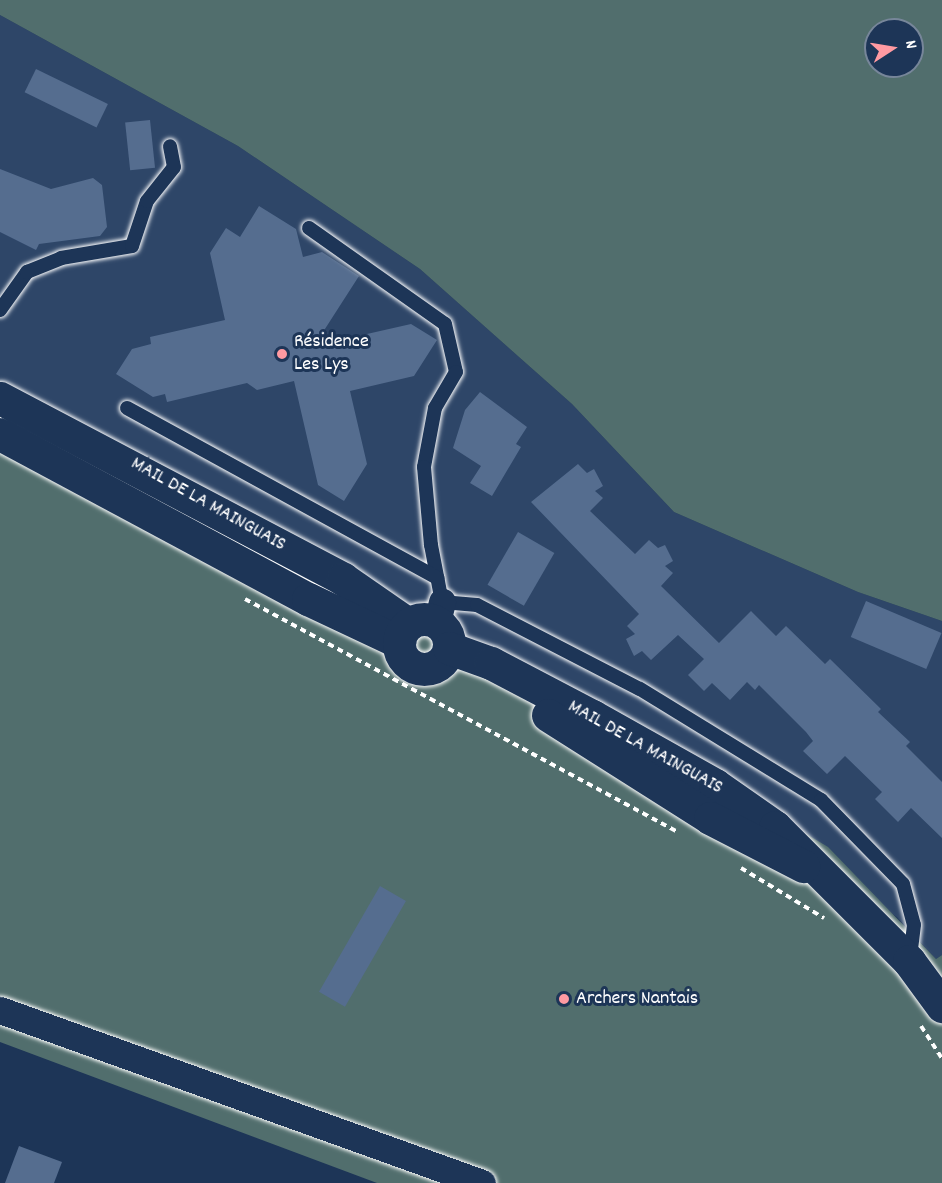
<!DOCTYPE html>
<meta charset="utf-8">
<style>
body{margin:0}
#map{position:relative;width:942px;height:1183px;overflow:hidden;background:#1d3557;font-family:Dekko,sans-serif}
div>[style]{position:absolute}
.built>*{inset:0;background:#2e4668}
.green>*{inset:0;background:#516e6d}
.building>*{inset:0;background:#556d8f;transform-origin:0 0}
.path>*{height:4px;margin-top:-2px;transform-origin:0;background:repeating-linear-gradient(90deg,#fff 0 6px,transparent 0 10.5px)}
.roads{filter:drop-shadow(0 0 2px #fff) drop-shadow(0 0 2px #fff)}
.lane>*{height:14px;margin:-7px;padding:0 7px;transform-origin:7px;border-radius:7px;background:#1d3557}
.street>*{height:27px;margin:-13.5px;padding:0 13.5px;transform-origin:13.5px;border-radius:13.5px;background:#1d3557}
.secondary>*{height:33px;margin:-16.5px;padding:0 16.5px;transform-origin:16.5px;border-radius:16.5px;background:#1d3557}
.secondary>.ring{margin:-16.5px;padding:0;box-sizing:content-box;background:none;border:33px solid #1d3557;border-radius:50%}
.dots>*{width:16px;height:16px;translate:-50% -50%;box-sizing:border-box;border:3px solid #1d3557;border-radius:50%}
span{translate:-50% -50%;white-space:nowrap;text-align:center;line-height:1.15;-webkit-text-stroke:6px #1d3557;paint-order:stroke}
.poi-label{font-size:20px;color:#fff}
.left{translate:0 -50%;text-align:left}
.street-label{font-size:20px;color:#fff}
.north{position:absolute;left:864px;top:18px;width:60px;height:60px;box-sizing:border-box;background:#1d3557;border:2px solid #77869a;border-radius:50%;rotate:78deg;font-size:16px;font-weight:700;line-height:24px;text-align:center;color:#fff}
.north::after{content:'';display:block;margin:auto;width:21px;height:27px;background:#ff9aa2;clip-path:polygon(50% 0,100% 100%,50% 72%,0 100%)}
</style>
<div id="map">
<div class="built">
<i style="clip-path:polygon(0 15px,238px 146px,420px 269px,572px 404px,674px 512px,858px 592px,942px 621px,942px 955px,936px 959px,897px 917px,642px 736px,0 387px)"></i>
</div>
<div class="green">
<i style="clip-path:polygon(evenodd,0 0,942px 0,942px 621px,858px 592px,674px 512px,572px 404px,420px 269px,238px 146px,0 15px,0 0,876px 30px,912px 30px,912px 66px,876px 66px,876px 30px)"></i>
<i style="clip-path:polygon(0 387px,642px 736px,828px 847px,936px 959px,942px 955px,942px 1183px,377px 1183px,0 1042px)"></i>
</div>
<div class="building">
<i style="left:36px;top:69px;width:80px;height:26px;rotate:26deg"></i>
<i style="left:150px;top:120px;width:48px;height:25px;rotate:84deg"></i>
<i style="clip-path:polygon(0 169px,51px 189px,93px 178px,102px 185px,107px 227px,100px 236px,39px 244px,36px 250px,0 232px)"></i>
<i style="clip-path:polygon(259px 206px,296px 229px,303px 257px,322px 252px,359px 276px,314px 346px,411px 324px,437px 340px,414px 376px,350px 391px,367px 464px,344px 501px,318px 485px,294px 381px,257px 390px,247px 383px,167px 402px,165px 394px,153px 397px,116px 374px,132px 349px,151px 344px,150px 337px,225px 320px,210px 253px,226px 228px,240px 237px)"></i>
<i style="clip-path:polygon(480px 392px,527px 427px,516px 444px,521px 447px,492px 496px,470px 483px,481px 466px,453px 448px,465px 410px)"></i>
<i style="clip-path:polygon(578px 464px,587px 473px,594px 469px,603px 486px,595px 491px,603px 498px,590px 511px,635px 554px,649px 540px,658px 548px,665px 545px,673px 561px,665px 566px,673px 573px,661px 586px,719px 643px,751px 611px,776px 636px,786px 626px,825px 664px,830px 659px,881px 709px,878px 712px,910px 742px,906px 746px,942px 782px,942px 838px,911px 808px,898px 822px,875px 799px,882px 792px,845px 756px,827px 774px,803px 751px,813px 741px,806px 732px,759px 685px,755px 690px,747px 682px,730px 700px,712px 683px,704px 691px,688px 675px,704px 659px,678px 635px,651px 660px,642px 651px,634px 656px,626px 639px,635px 634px,627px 626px,639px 614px,531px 502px)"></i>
<i style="left:518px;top:532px;width:42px;height:61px;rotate:30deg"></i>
<i style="left:866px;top:601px;width:82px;height:39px;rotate:23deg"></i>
<i style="left:380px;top:886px;width:30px;height:122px;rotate:30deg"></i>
<i style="clip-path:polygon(19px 1146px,62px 1162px,54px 1183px,5px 1183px)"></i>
</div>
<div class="path">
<i style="left:245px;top:599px;width:491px;rotate:28.3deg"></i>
<i style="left:741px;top:868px;width:97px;rotate:31.1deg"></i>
<i style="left:921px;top:1026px;width:38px;rotate:57deg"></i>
</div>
<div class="roads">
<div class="lane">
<i style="left:309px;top:228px;width:166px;rotate:35.2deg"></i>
<i style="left:445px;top:324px;width:49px;rotate:77.1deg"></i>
<i style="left:456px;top:372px;width:42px;rotate:120.3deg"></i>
<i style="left:435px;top:408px;width:60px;rotate:100.6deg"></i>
<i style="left:424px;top:467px;width:78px;rotate:84.9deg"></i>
<i style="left:431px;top:545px;width:58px;rotate:79.1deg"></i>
<i style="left:442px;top:602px;width:35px;rotate:5deg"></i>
<i style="left:477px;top:605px;width:183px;rotate:27.3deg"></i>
<i style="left:640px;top:689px;width:212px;rotate:31.5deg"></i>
<i style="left:821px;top:800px;width:117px;rotate:45.7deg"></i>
<i style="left:903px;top:884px;width:42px;rotate:75deg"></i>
<i style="left:914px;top:925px;width:33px;rotate:97deg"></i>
<i style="left:0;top:310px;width:47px;rotate:-54.6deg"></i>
<i style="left:27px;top:272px;width:37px;rotate:-22deg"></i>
<i style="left:61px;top:258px;width:72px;rotate:-9.6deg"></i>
<i style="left:132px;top:246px;width:47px;rotate:-71.6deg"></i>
<i style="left:147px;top:201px;width:43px;rotate:-51.5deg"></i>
<i style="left:174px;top:167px;width:21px;rotate:-101deg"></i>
<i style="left:127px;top:408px;width:354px;rotate:28.7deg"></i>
</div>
<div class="street">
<i style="left:437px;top:622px;width:21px;rotate:-76deg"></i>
<i style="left:0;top:1010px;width:512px;rotate:19.74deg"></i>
</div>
<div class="secondary">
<i style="left:0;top:398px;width:388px;rotate:27.8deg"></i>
<i style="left:343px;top:579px;width:79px;rotate:34.7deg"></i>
<i style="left:0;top:434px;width:349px;rotate:28.2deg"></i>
<i style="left:308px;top:599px;width:101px;rotate:25.3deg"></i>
<i class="ring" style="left:399px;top:619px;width:17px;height:17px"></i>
<i style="left:449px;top:648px;width:45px;rotate:19.7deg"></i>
<i style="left:491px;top:663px;width:114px;rotate:27.7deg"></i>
<i style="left:592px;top:716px;width:141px;rotate:29.3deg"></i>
<i style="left:715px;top:785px;width:73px;rotate:35deg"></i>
<i style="left:775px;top:827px;width:190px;rotate:45deg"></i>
<i style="left:909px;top:961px;width:56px;rotate:53.7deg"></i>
<i style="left:548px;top:715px;width:192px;rotate:32.4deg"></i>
<i style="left:710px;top:818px;width:105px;rotate:27.3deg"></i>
</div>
</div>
<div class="dots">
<i style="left:282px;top:354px;background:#ff9aa2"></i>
<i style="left:564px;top:999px;background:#ff9aa2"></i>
</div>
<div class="poi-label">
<span class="left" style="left:294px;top:354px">Résidence<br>Les Lys</span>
<span class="left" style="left:576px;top:999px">Archers Nantais</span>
</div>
<div class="street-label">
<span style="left:208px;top:505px;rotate:29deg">MAIL DE LA MAINGUAIS</span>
<span style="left:645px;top:748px;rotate:29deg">MAIL DE LA MAINGUAIS</span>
</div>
<div class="north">N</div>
</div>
